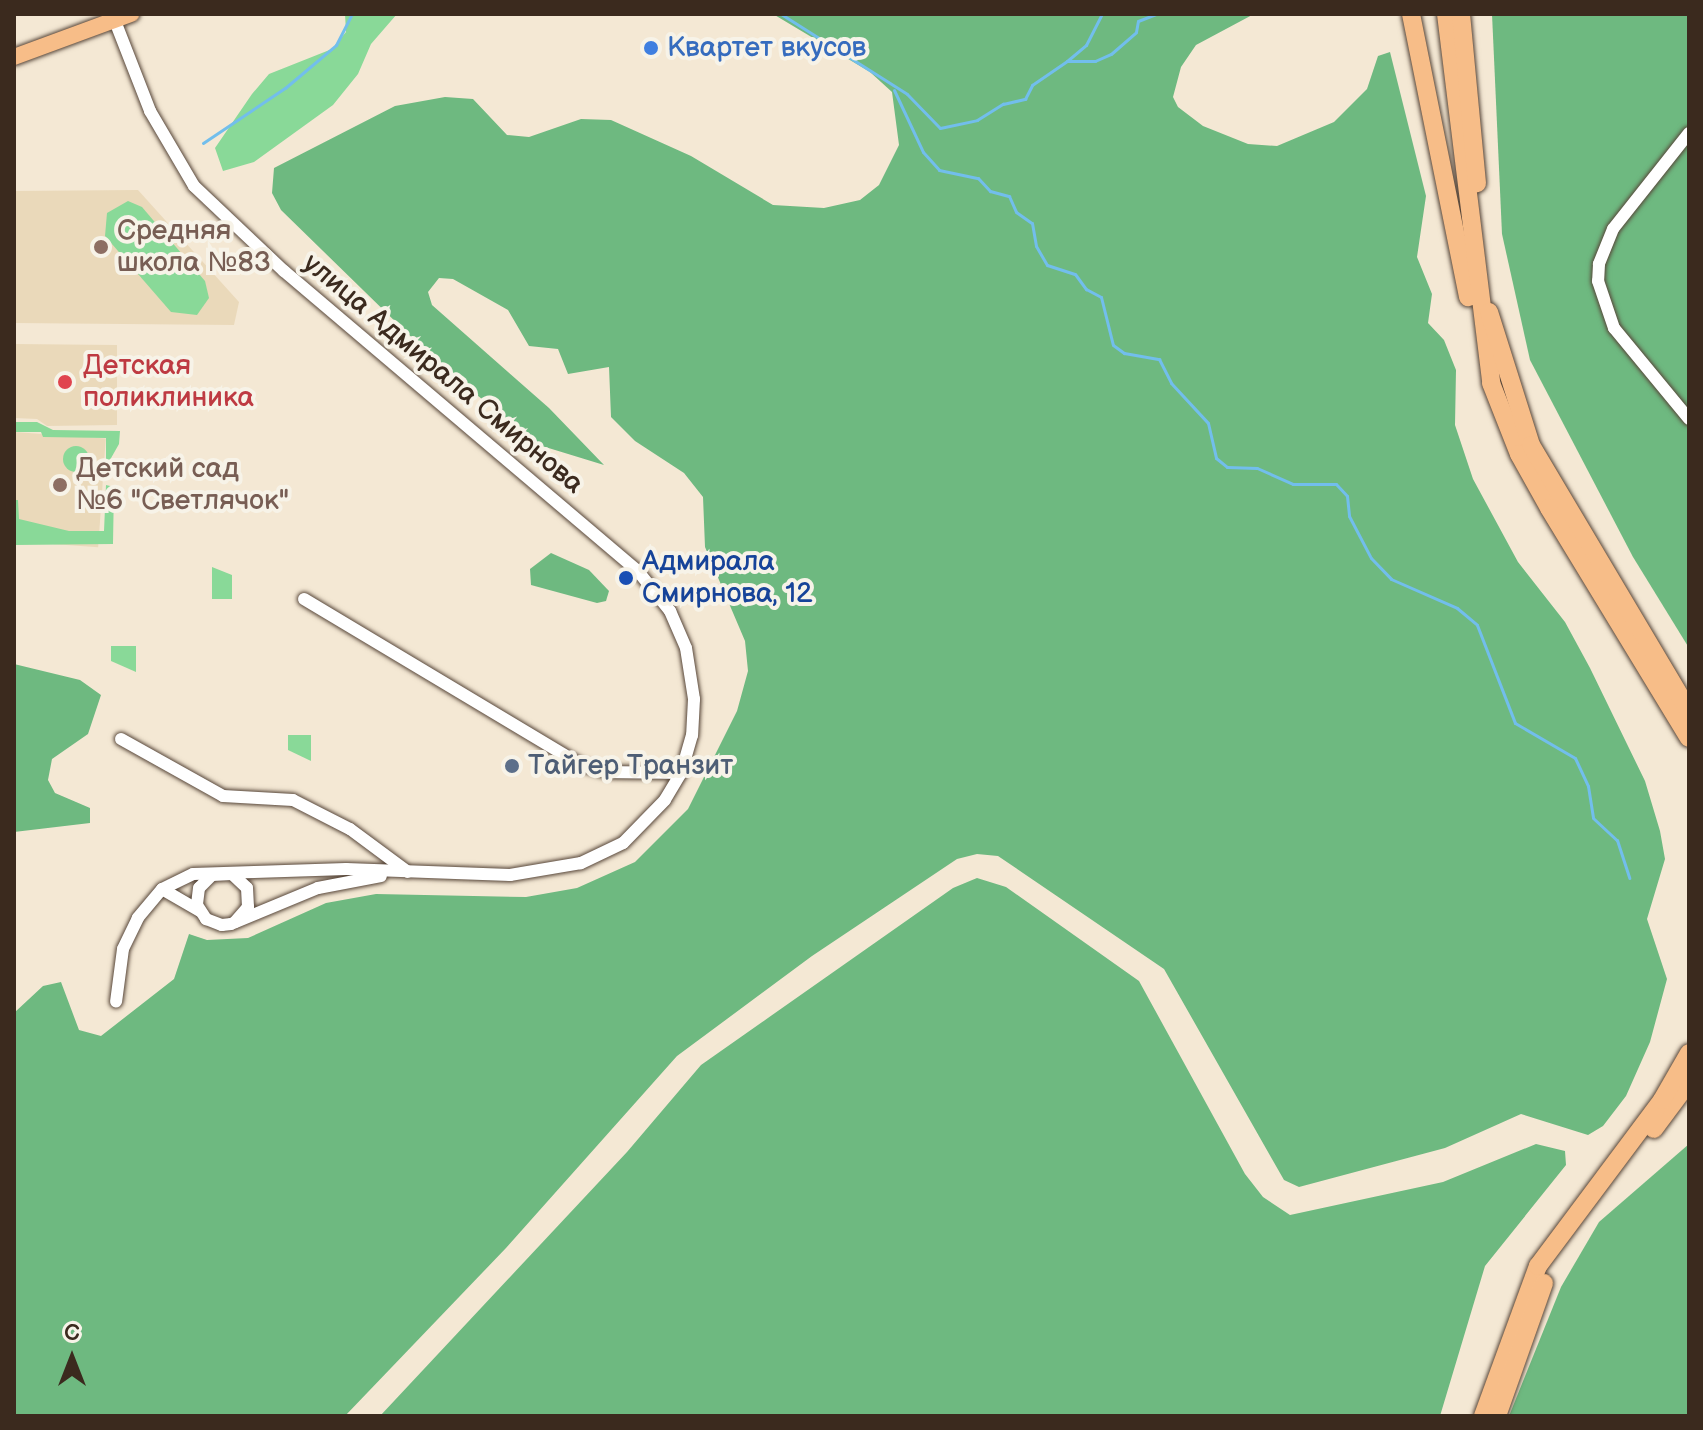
<!DOCTYPE html>
<meta charset="utf-8">
<style>
body{margin:0}
#map{position:relative;width:1703px;height:1430px;overflow:hidden;background:#f4e8d4;font-family:"Balsamiq Sans",sans-serif}
div>[style]{position:absolute}
.built>*{inset:0;background:#ead9ba;transform-origin:0 0}
.green>*{inset:0;background:#89d998}
.round{border-radius:50%}
.forest>*{inset:0;background:#6eb980}
.stream>*{height:3px;margin:-1.5px;padding:0 1.5px;transform-origin:1.5px;border-radius:1.5px;background:#72beec}
.roads{filter:drop-shadow(0 0 2px #574639) drop-shadow(0 0 2px #574639)}
.minor>*{height:12px;margin:-6px;padding:0 6px;transform-origin:6px;border-radius:6px;background:#fff}
.major>*{height:16px;margin:-8px;padding:0 8px;transform-origin:8px;border-radius:8px;background:#f7bd88}
.highway>*{height:18px;margin:-9px;padding:0 9px;transform-origin:9px;border-radius:9px;background:#f7bd88}
.dots>*{width:22px;height:22px;translate:-50% -50%;box-sizing:border-box;border:4px solid #f7f3e8;border-radius:50%}
span{translate:-50% -50%;white-space:nowrap;text-align:center;line-height:1.15;-webkit-text-stroke:8px #f7f3e8;paint-order:stroke}
.shop-label{font-size:28px;color:#366cbe}
.left{translate:0 -50%;text-align:left}
.education-label{font-size:28px;color:#785e54}
.health-label{font-size:28px;color:#be3a42}
.street-label{font-size:28px;color:#3b2a1e}
.transit-label{font-size:28px;color:#164399}
.service-label{font-size:28px;color:#4e5e75}
.frame{position:absolute;inset:0;border:16px solid #3b2a1e;pointer-events:none}
.north{position:absolute;left:32px;top:1318px;width:80px;height:80px;-webkit-text-stroke:6px #f7f3e8;paint-order:stroke;rotate:0deg;font-size:22px;font-weight:700;line-height:32px;text-align:center;color:#3b2a1e}
.north::after{content:'';display:block;margin:auto;width:28px;height:36px;background:#3b2a1e;clip-path:polygon(50% 0,100% 100%,50% 72%,0 100%)}
</style>
<div id="map">
<div class="built">
<i style="clip-path:polygon(138px 190px,239px 302px,234px 325px,14px 323px,14px 191px)"></i>
<i style="clip-path:polygon(14px 344px,117px 345px,117px 425px,47px 426px,37px 419px,14px 418px)"></i>
<i style="left:14px;top:432px;width:92px;height:109px;rotate:4deg"></i>
</div>
<div class="green">
<i style="clip-path:polygon(345px 14px,397px 14px,371px 44px,358px 74px,333px 105px,254px 162px,223px 171px,215px 148px,252px 94px,269px 74px,332px 49px,346px 32px)"></i>
<i style="clip-path:polygon(128px 201px,142px 207px,205px 281px,209px 298px,197px 315px,171px 312px,105px 236px,107px 213px)"></i>
<i style="clip-path:polygon(14px 422px,37px 422px,53px 430px,120px 431px,119px 444px,106px 467px,106px 438px,43px 437px,41px 432px,14px 432px)"></i>
<i class="round" style="left:63px;top:446px;width:26px;height:26px"></i>
<i style="clip-path:polygon(106px 485px,114px 487px,113px 544px,14px 545px,14px 500px,18px 500px,19px 519px,69px 531px,104px 531px)"></i>
<i style="clip-path:polygon(212px 567px,232px 575px,232px 599px,212px 599px)"></i>
<i style="clip-path:polygon(111px 646px,136px 646px,136px 672px,111px 661px)"></i>
<i style="clip-path:polygon(288px 735px,311px 735px,311px 761px,288px 750px)"></i>
</div>
<div class="forest">
<i style="clip-path:polygon(773px 14px,1254px 14px,1196px 45px,1181px 67px,1173px 97px,1178px 107px,1203px 126px,1248px 144px,1277px 146px,1334px 122px,1367px 89px,1378px 56px,1390px 52px,1426px 196px,1417px 257px,1432px 294px,1428px 323px,1444px 340px,1456px 370px,1455px 425px,1473px 479px,1518px 562px,1565px 622px,1590px 668px,1645px 781px,1660px 831px,1665px 859px,1647px 919px,1667px 979px,1650px 1042px,1626px 1096px,1603px 1126px,1588px 1135px,1521px 1114px,1445px 1148px,1299px 1187px,1284px 1180px,1164px 969px,998px 856px,977px 854px,957px 859px,812px 956px,677px 1056px,506px 1248px,345px 1416px,14px 1416px,14px 1013px,43px 986px,61px 982px,79px 1030px,101px 1036px,174px 979px,189px 934px,207px 940px,248px 938px,326px 903px,376px 894px,526px 897px,577px 888px,635px 862px,688px 809px,737px 711px,748px 671px,745px 641px,705px 547px,703px 497px,684px 473px,635px 441px,611px 417px,609px 367px,568px 374px,558px 349px,529px 346px,508px 310px,453px 279px,439px 278px,428px 292px,432px 305px,549px 408px,604px 465px,542px 446px,445px 370px,281px 210px,272px 193px,274px 168px,395px 106px,445px 97px,473px 99px,507px 135px,529px 137px,581px 119px,611px 120px,691px 156px,773px 205px,824px 208px,860px 200px,879px 185px,899px 145px,892px 92px,870px 72px)"></i>
<i style="clip-path:polygon(1492px 14px,1689px 14px,1689px 648px,1633px 557px,1530px 360px,1502px 234px)"></i>
<i style="clip-path:polygon(551px 553px,589px 570px,609px 591px,606px 601px,597px 603px,531px 585px,530px 569px)"></i>
<i style="clip-path:polygon(14px 664px,80px 680px,101px 695px,88px 734px,52px 759px,48px 780px,55px 793px,90px 808px,90px 823px,14px 832px)"></i>
<i style="clip-path:polygon(977px 878px,1006px 887px,1139px 981px,1245px 1174px,1263px 1197px,1290px 1215px,1443px 1182px,1536px 1144px,1565px 1151px,1566px 1165px,1485px 1266px,1440px 1416px,380px 1416px,627px 1152px,701px 1065px,953px 888px)"></i>
<i style="clip-path:polygon(1689px 1144px,1689px 1416px,1509px 1416px,1561px 1287px,1599px 1222px)"></i>
</div>
<div class="stream">
<i style="left:781px;top:14px;width:149px;rotate:32.4deg"></i>
<i style="left:907px;top:94px;width:47px;rotate:45.9deg"></i>
<i style="left:940px;top:128px;width:38px;rotate:-12deg"></i>
<i style="left:977px;top:120px;width:31px;rotate:-32deg"></i>
<i style="left:1003px;top:104px;width:23px;rotate:-13deg"></i>
<i style="left:1025px;top:99px;width:16px;rotate:-63deg"></i>
<i style="left:1032px;top:85px;width:42px;rotate:-34.4deg"></i>
<i style="left:1067px;top:61px;width:28px"></i>
<i style="left:1095px;top:61px;width:17px;rotate:-24deg"></i>
<i style="left:1111px;top:54px;width:33px;rotate:-41deg"></i>
<i style="left:1136px;top:32px;width:11px;rotate:-80deg"></i>
<i style="left:1138px;top:21px;width:19px;rotate:-21deg"></i>
<i style="left:1067px;top:61px;width:25px;rotate:-40deg"></i>
<i style="left:1086px;top:45px;width:35px;rotate:-63deg"></i>
<i style="left:894px;top:90px;width:68px;rotate:64.9deg"></i>
<i style="left:923px;top:152px;width:24px;rotate:48deg"></i>
<i style="left:939px;top:170px;width:40px;rotate:12deg"></i>
<i style="left:978px;top:178px;width:18px;rotate:47deg"></i>
<i style="left:990px;top:191px;width:20px;rotate:15deg"></i>
<i style="left:1009px;top:196px;width:17px;rotate:66deg"></i>
<i style="left:1016px;top:212px;width:19px;rotate:35deg"></i>
<i style="left:1032px;top:223px;width:23px;rotate:80deg"></i>
<i style="left:1036px;top:246px;width:22px;rotate:60deg"></i>
<i style="left:1047px;top:265px;width:29px;rotate:18deg"></i>
<i style="left:1075px;top:274px;width:19px;rotate:54deg"></i>
<i style="left:1086px;top:289px;width:17px;rotate:28deg"></i>
<i style="left:1101px;top:297px;width:49px;rotate:76deg"></i>
<i style="left:1113px;top:345px;width:14px;rotate:36deg"></i>
<i style="left:1124px;top:353px;width:36px;rotate:10deg"></i>
<i style="left:1159px;top:359px;width:27px;rotate:63deg"></i>
<i style="left:1171px;top:383px;width:54px;rotate:47.2deg"></i>
<i style="left:1208px;top:423px;width:36px;rotate:77deg"></i>
<i style="left:1216px;top:458px;width:14px;rotate:39deg"></i>
<i style="left:1227px;top:467px;width:30px;rotate:2deg"></i>
<i style="left:1257px;top:468px;width:39px;rotate:24deg"></i>
<i style="left:1293px;top:484px;width:43px"></i>
<i style="left:1336px;top:484px;width:16px;rotate:47deg"></i>
<i style="left:1347px;top:496px;width:20px;rotate:84deg"></i>
<i style="left:1349px;top:516px;width:47px;rotate:62.4deg"></i>
<i style="left:1371px;top:558px;width:29px;rotate:46deg"></i>
<i style="left:1391px;top:579px;width:72px;rotate:23.7deg"></i>
<i style="left:1457px;top:608px;width:26px;rotate:40deg"></i>
<i style="left:1477px;top:625px;width:105px;rotate:68.8deg"></i>
<i style="left:1515px;top:723px;width:69px;rotate:30.3deg"></i>
<i style="left:1575px;top:758px;width:31px;rotate:65deg"></i>
<i style="left:1588px;top:786px;width:32px;rotate:81deg"></i>
<i style="left:1593px;top:818px;width:33px;rotate:43deg"></i>
<i style="left:1617px;top:840px;width:40px;rotate:72deg"></i>
<i style="left:203px;top:143px;width:99px;rotate:-33.9deg"></i>
<i style="left:285px;top:88px;width:67px;rotate:-40.1deg"></i>
<i style="left:336px;top:45px;width:35px;rotate:-63deg"></i>
</div>
<div class="roads">
<div class="minor">
<i style="left:115px;top:21px;width:97px;rotate:68.7deg"></i>
<i style="left:150px;top:111px;width:87px;rotate:59.6deg"></i>
<i style="left:194px;top:186px;width:124px;rotate:43.4deg"></i>
<i style="left:284px;top:271px;width:463px;rotate:40.3deg"></i>
<i style="left:637px;top:570px;width:53px;rotate:51.2deg"></i>
<i style="left:670px;top:611px;width:40px;rotate:66.6deg"></i>
<i style="left:686px;top:648px;width:52px;rotate:81.1deg"></i>
<i style="left:694px;top:699px;width:36px;rotate:93deg"></i>
<i style="left:692px;top:735px;width:40px;rotate:106deg"></i>
<i style="left:681px;top:773px;width:31px;rotate:121deg"></i>
<i style="left:665px;top:800px;width:60px;rotate:134.3deg"></i>
<i style="left:623px;top:843px;width:47px;rotate:154.5deg"></i>
<i style="left:581px;top:863px;width:72px;rotate:170.4deg"></i>
<i style="left:510px;top:875px;width:164px;rotate:-177.9deg"></i>
<i style="left:346px;top:869px;width:153px;rotate:178.1deg"></i>
<i style="left:193px;top:874px;width:34px;rotate:154deg"></i>
<i style="left:162px;top:889px;width:38px;rotate:130deg"></i>
<i style="left:138px;top:918px;width:34px;rotate:116deg"></i>
<i style="left:123px;top:949px;width:53px;rotate:97.5deg"></i>
<i style="left:1689px;top:133px;width:122px;rotate:128.4deg"></i>
<i style="left:1613px;top:229px;width:38px;rotate:112deg"></i>
<i style="left:1599px;top:264px;width:17px;rotate:93deg"></i>
<i style="left:1598px;top:281px;width:50px;rotate:71.2deg"></i>
<i style="left:1614px;top:328px;width:118px;rotate:50.5deg"></i>
<i style="left:304px;top:599px;width:323px;rotate:30.9deg"></i>
<i style="left:581px;top:765px;width:28px;rotate:15deg"></i>
<i style="left:608px;top:772px;width:73px;rotate:0.8deg"></i>
<i style="left:121px;top:739px;width:117px;rotate:29.2deg"></i>
<i style="left:223px;top:796px;width:70px;rotate:3.3deg"></i>
<i style="left:293px;top:800px;width:64px;rotate:27deg"></i>
<i style="left:350px;top:829px;width:72px;rotate:36.6deg"></i>
<i style="left:162px;top:889px;width:44px;rotate:30.1deg"></i>
<i style="left:235px;top:922px;width:20px;rotate:-49deg"></i>
<i style="left:248px;top:907px;width:19px;rotate:-93deg"></i>
<i style="left:247px;top:888px;width:21px;rotate:-137deg"></i>
<i style="left:232px;top:874px;width:20px;rotate:177deg"></i>
<i style="left:212px;top:875px;width:18px;rotate:135deg"></i>
<i style="left:199px;top:888px;width:17px;rotate:97deg"></i>
<i style="left:197px;top:905px;width:17px;rotate:57deg"></i>
<i style="left:206px;top:919px;width:17px;rotate:21deg"></i>
<i style="left:222px;top:925px;width:9px;rotate:-6deg"></i>
<i style="left:231px;top:924px;width:94px;rotate:-22.5deg"></i>
<i style="left:318px;top:888px;width:64px;rotate:-10.8deg"></i>
</div>
<div class="major">
<i style="left:14px;top:57px;width:125px;rotate:-20.2deg"></i>
</div>
<div class="highway">
<i style="left:1411px;top:14px;width:289px;rotate:78.6deg"></i>
<i style="left:1446px;top:14px;width:372px;rotate:83deg"></i>
<i style="left:1491px;top:383px;width:76px;rotate:68.5deg"></i>
<i style="left:1519px;top:454px;width:62px;rotate:60.9deg"></i>
<i style="left:1549px;top:508px;width:269px;rotate:58.7deg"></i>
<i style="left:1461px;top:14px;width:170px;rotate:84.6deg"></i>
<i style="left:1489px;top:312px;width:139px;rotate:72.5deg"></i>
<i style="left:1531px;top:445px;width:309px;rotate:59.3deg"></i>
<i style="left:1654px;top:1129px;width:59px;rotate:-53.3deg"></i>
<i style="left:1483px;top:1416px;width:160px;rotate:-69.9deg"></i>
<i style="left:1538px;top:1266px;width:207px;rotate:-53.2deg"></i>
<i style="left:1662px;top:1100px;width:54px;rotate:-60.1deg"></i>
<i style="left:1497px;top:1416px;width:141px;rotate:-70.5deg"></i>
</div>
</div>
<div class="dots">
<i style="left:651px;top:48px;background:#3f7fe0"></i>
<i style="left:101px;top:247px;background:#8d6e63"></i>
<i style="left:65px;top:382px;background:#e0444e"></i>
<i style="left:60px;top:485px;background:#8d6e63"></i>
<i style="left:626px;top:578px;background:#1a4fb4"></i>
<i style="left:512px;top:766px;background:#5c6f8a"></i>
</div>
<div class="shop-label">
<span class="left" style="left:667px;top:48px">Квартет вкусов</span>
</div>
<div class="education-label">
<span class="left" style="left:117px;top:247px">Средняя<br>школа №83</span>
<span class="left" style="left:76px;top:485px">Детский сад<br>№6 "Светлячок"</span>
</div>
<div class="health-label">
<span class="left" style="left:83px;top:382px">Детская<br>поликлиника</span>
</div>
<div class="street-label">
<span style="left:443px;top:374px;rotate:40deg">улица Адмирала Смирнова</span>
</div>
<div class="transit-label">
<span class="left" style="left:642px;top:578px">Адмирала<br>Смирнова, 12</span>
</div>
<div class="service-label">
<span class="left" style="left:528px;top:766px">Тайгер Транзит</span>
</div>
<div class="frame"></div>
<div class="north">С</div>
</div>
